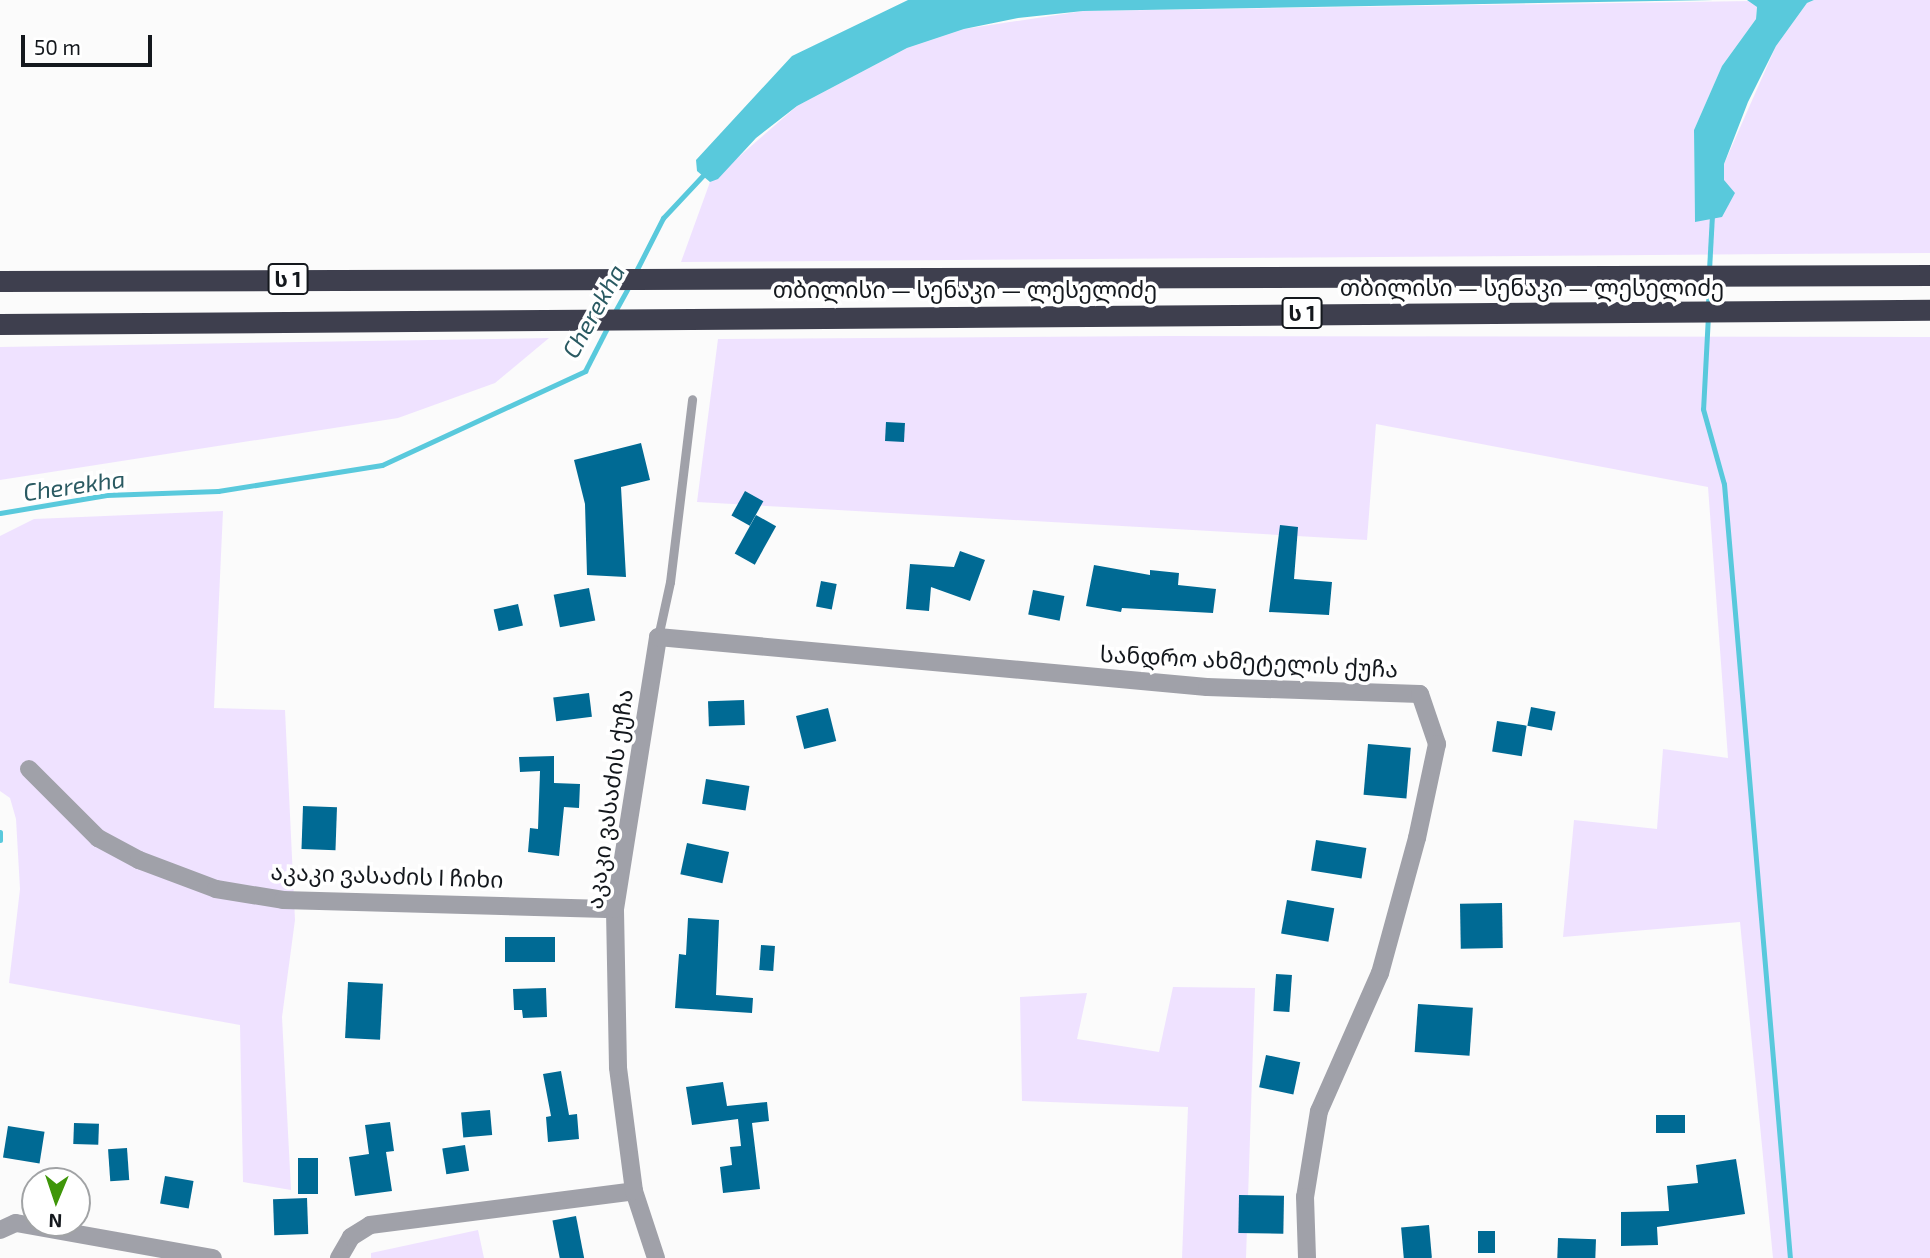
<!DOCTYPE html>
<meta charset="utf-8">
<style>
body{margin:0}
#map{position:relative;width:1930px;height:1258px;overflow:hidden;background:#fbfbfb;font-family:"Exo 2","Noto Sans Georgian",sans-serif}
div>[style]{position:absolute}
.green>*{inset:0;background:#efe2ff}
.water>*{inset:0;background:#59c9dc}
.stream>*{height:5px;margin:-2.5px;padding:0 2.5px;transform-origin:2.5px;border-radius:2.5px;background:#59c9dc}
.building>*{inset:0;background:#006a94;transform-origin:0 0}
.lane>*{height:9px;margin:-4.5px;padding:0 4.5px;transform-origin:4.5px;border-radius:4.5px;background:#a0a1a9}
.street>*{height:18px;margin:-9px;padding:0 9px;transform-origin:9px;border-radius:9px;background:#a0a1a9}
.highway>*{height:21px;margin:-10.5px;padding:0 10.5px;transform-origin:10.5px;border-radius:10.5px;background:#3e3f4e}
span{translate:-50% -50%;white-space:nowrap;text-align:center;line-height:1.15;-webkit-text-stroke:7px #fff;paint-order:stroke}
.shield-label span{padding:2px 5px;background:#fff;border:2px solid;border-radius:5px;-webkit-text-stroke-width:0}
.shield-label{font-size:21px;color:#14181d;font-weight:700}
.street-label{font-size:23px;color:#14181d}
.water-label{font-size:24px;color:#2a5a62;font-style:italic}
.north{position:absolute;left:21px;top:1167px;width:70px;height:70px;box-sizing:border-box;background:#fff;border:2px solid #a1a3a5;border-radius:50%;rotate:182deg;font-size:19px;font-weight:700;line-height:28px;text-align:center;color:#14181d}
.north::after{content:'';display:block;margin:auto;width:24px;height:32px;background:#3f9609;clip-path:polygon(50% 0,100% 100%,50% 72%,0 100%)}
.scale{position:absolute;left:21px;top:35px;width:131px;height:32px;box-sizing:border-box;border:4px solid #14181d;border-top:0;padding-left:9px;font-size:21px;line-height:24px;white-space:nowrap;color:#14181d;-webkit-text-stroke:5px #fff;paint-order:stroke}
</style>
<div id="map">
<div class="green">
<i style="clip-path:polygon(1814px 0,1930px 0,1930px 253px,681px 262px,710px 182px,797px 106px,907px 48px,964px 29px,1083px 11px,1751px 1px,1757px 7px,1756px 19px,1722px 66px,1694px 130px,1695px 221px,1724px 180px,1724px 164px,1776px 46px,1807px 3px)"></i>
<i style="clip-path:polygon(1169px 336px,1930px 337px,1930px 1258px,1773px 1258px,1740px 922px,1563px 937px,1574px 820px,1657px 829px,1663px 749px,1728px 758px,1708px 487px,1376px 424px,1367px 540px,697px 502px,718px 339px)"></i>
<i style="clip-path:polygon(549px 338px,495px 383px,398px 418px,0 480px,0 347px)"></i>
<i style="clip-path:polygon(223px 511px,214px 708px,285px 710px,295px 920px,282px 1017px,291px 1190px,243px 1182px,240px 1025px,9px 983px,20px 889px,16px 819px,10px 798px,0 791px,0 536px,34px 519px)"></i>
<i style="clip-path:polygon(1173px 987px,1255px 988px,1246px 1258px,1182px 1258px,1188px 1107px,1022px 1101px,1020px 997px,1087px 993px,1077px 1039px,1159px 1052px)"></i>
<i style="clip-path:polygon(478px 1230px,484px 1258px,371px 1258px,371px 1253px)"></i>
</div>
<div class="water">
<i style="clip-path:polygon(908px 0,1714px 0,1083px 11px,1018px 18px,964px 29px,907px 48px,797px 106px,756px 138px,718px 179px,710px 182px,697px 171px,696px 160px,792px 56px)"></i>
<i style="clip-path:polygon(1747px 0,1814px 0,1807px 3px,1776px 46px,1748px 102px,1724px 164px,1724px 180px,1735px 193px,1722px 217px,1695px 222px,1694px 130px,1722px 66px,1756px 19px,1757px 7px)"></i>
</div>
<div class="stream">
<i style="left:1709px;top:270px;width:56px;rotate:-86.9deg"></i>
<i style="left:634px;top:275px;width:64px;rotate:-63deg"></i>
<i style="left:663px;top:218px;width:63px;rotate:-46.9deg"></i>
<i style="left:1708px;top:305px;width:25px;rotate:-88deg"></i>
<i style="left:613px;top:315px;width:35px;rotate:-61deg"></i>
<i style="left:1708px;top:315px;width:94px;rotate:93deg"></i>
<i style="left:1703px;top:409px;width:78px;rotate:74.4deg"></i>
<i style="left:1724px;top:484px;width:777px;rotate:85.13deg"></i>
<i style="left:0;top:513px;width:108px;rotate:-9.6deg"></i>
<i style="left:106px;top:495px;width:112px;rotate:-2deg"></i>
<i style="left:218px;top:491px;width:166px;rotate:-9deg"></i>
<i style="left:382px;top:465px;width:224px;rotate:-24.8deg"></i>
<i style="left:585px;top:371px;width:53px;rotate:-62.9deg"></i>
<i style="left:0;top:832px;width:8px;rotate:90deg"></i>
</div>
<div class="building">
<i style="left:886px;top:422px;width:19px;height:19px;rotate:3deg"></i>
<i style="clip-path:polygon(641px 443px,650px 480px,621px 487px,626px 577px,587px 575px,585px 504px,574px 460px)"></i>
<i style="left:745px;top:491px;width:21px;height:28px;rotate:29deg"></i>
<i style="left:756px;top:515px;width:23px;height:44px;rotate:29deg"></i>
<i style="clip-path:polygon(1280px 525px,1298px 527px,1294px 579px,1332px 582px,1329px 615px,1269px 612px)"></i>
<i style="clip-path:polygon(960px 551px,985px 560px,970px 601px,931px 587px,929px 611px,906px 609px,910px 564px,954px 567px)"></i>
<i style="clip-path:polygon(1094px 565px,1150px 575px,1150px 570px,1179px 573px,1178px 585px,1216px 589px,1213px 613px,1122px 608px,1121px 612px,1086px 606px)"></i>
<i style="left:821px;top:581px;width:16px;height:26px;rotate:11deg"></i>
<i style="left:589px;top:588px;width:33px;height:36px;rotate:79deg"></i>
<i style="left:1033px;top:590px;width:32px;height:25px;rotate:11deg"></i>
<i style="left:518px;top:604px;width:22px;height:25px;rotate:77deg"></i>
<i style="left:589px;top:693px;width:24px;height:36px;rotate:83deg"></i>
<i style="left:744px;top:700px;width:25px;height:36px;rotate:88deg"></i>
<i style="left:1531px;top:707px;width:25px;height:19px;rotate:11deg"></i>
<i style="left:828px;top:708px;width:34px;height:33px;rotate:76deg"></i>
<i style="left:1497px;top:721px;width:30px;height:31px;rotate:9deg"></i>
<i style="left:1368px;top:744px;width:43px;height:51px;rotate:5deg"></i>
<i style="clip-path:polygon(554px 756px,554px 783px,580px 784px,579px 808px,564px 807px,559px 856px,528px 852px,530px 828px,538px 829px,540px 771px,520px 772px,519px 757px)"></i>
<i style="left:706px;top:779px;width:44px;height:25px;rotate:9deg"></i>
<i style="left:303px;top:806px;width:34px;height:43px;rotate:2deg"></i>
<i style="left:1316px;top:840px;width:51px;height:31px;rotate:9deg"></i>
<i style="left:687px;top:843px;width:43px;height:32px;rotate:12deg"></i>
<i style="left:1287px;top:900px;width:48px;height:34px;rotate:10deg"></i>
<i style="left:1502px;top:903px;width:45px;height:42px;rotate:89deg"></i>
<i style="clip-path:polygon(688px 918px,719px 920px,716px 995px,753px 998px,752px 1013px,675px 1008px,679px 954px,686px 955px)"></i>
<i style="left:505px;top:937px;width:50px;height:25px"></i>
<i style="left:761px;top:945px;width:14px;height:25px;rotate:4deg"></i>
<i style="left:1276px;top:974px;width:16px;height:37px;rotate:4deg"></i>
<i style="left:348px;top:982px;width:35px;height:56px;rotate:3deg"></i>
<i style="clip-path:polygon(546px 988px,547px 1017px,523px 1018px,522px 1010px,514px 1010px,513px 989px)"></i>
<i style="left:1418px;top:1004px;width:55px;height:48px;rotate:4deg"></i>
<i style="left:1266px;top:1055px;width:35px;height:33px;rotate:12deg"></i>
<i style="clip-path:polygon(561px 1071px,569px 1115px,577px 1114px,579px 1139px,548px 1142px,546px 1117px,551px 1116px,543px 1074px)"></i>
<i style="clip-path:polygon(723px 1082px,727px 1106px,767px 1102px,769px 1121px,752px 1123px,760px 1189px,723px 1193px,720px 1167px,732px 1165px,730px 1147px,741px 1146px,738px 1119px,692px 1125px,686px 1087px)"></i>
<i style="left:490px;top:1110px;width:25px;height:29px;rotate:85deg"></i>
<i style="left:1685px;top:1115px;width:18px;height:29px;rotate:90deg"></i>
<i style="clip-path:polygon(390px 1122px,394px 1151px,386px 1152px,392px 1191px,355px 1196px,349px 1157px,369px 1154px,365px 1125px)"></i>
<i style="left:74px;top:1123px;width:25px;height:21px;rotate:2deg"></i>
<i style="left:8px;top:1126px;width:37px;height:32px;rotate:9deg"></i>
<i style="left:465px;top:1145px;width:26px;height:23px;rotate:81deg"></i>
<i style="left:127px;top:1148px;width:32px;height:19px;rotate:86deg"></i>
<i style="left:298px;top:1158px;width:20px;height:36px"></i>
<i style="clip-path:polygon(1736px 1159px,1745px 1214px,1657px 1227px,1658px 1245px,1621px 1246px,1621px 1212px,1669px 1211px,1667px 1186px,1698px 1183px,1696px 1165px)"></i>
<i style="left:165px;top:1176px;width:29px;height:28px;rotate:10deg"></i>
<i style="left:1239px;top:1195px;width:45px;height:38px;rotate:1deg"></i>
<i style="left:307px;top:1198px;width:36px;height:34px;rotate:88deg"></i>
<i style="left:576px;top:1216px;width:43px;height:24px;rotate:79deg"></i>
<i style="left:1429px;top:1225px;width:33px;height:28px;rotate:85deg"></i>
<i style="left:1478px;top:1231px;width:17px;height:22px"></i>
<i style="left:1558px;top:1238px;width:38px;height:20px;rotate:2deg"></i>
</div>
<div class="lane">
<i style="left:658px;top:637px;width:56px;rotate:-77.7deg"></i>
<i style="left:670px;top:582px;width:184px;rotate:-83.1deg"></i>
</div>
<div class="street">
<i style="left:29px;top:769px;width:98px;rotate:45deg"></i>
<i style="left:98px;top:838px;width:47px;rotate:28.2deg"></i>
<i style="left:139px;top:860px;width:82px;rotate:20.6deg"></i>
<i style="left:216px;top:889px;width:68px;rotate:9.3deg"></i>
<i style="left:283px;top:900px;width:332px;rotate:1.6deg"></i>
<i style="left:0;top:1230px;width:17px;rotate:-24deg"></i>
<i style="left:16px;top:1223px;width:200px;rotate:10.1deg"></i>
<i style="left:339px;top:1258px;width:24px;rotate:-60deg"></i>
<i style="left:351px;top:1237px;width:22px;rotate:-32deg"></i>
<i style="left:370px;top:1225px;width:266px;rotate:-7.3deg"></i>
<i style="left:656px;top:1258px;width:71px;rotate:-108.2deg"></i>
<i style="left:634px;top:1191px;width:125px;rotate:-97.4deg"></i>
<i style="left:618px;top:1067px;width:158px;rotate:-91.1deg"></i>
<i style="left:615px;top:909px;width:275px;rotate:-81deg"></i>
<i style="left:658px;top:637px;width:551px;rotate:5.2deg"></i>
<i style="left:1207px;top:687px;width:213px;rotate:1.9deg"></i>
<i style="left:1420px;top:694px;width:53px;rotate:71.2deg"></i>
<i style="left:1437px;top:744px;width:96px;rotate:102deg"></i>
<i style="left:1417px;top:838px;width:140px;rotate:105.3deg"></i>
<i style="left:1380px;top:973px;width:151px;rotate:113.8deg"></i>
<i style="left:1319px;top:1111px;width:87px;rotate:99.2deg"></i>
<i style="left:1305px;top:1197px;width:61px;rotate:88.1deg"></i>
</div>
<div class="highway">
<i style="left:0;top:281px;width:1930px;rotate:-0.18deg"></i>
<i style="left:0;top:324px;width:1930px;rotate:-0.42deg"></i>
</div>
<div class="shield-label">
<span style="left:288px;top:279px">ს 1</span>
<span style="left:1302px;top:313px">ს 1</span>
</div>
<div class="street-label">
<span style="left:1532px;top:287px">თბილისი — სენაკი — ლესელიძე</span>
<span style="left:965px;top:289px">თბილისი — სენაკი — ლესელიძე</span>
<span style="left:1249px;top:661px;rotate:3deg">სანდრო ახმეტელის ქუჩა</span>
<span style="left:609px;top:799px;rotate:-82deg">აკაკი ვასაძის ქუჩა</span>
<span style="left:387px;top:875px;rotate:2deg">აკაკი ვასაძის I ჩიხი</span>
</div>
<div class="water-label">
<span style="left:593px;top:311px;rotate:-61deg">Cherekha</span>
<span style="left:74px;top:485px;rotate:-8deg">Cherekha</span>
</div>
<div class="north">N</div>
<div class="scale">50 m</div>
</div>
